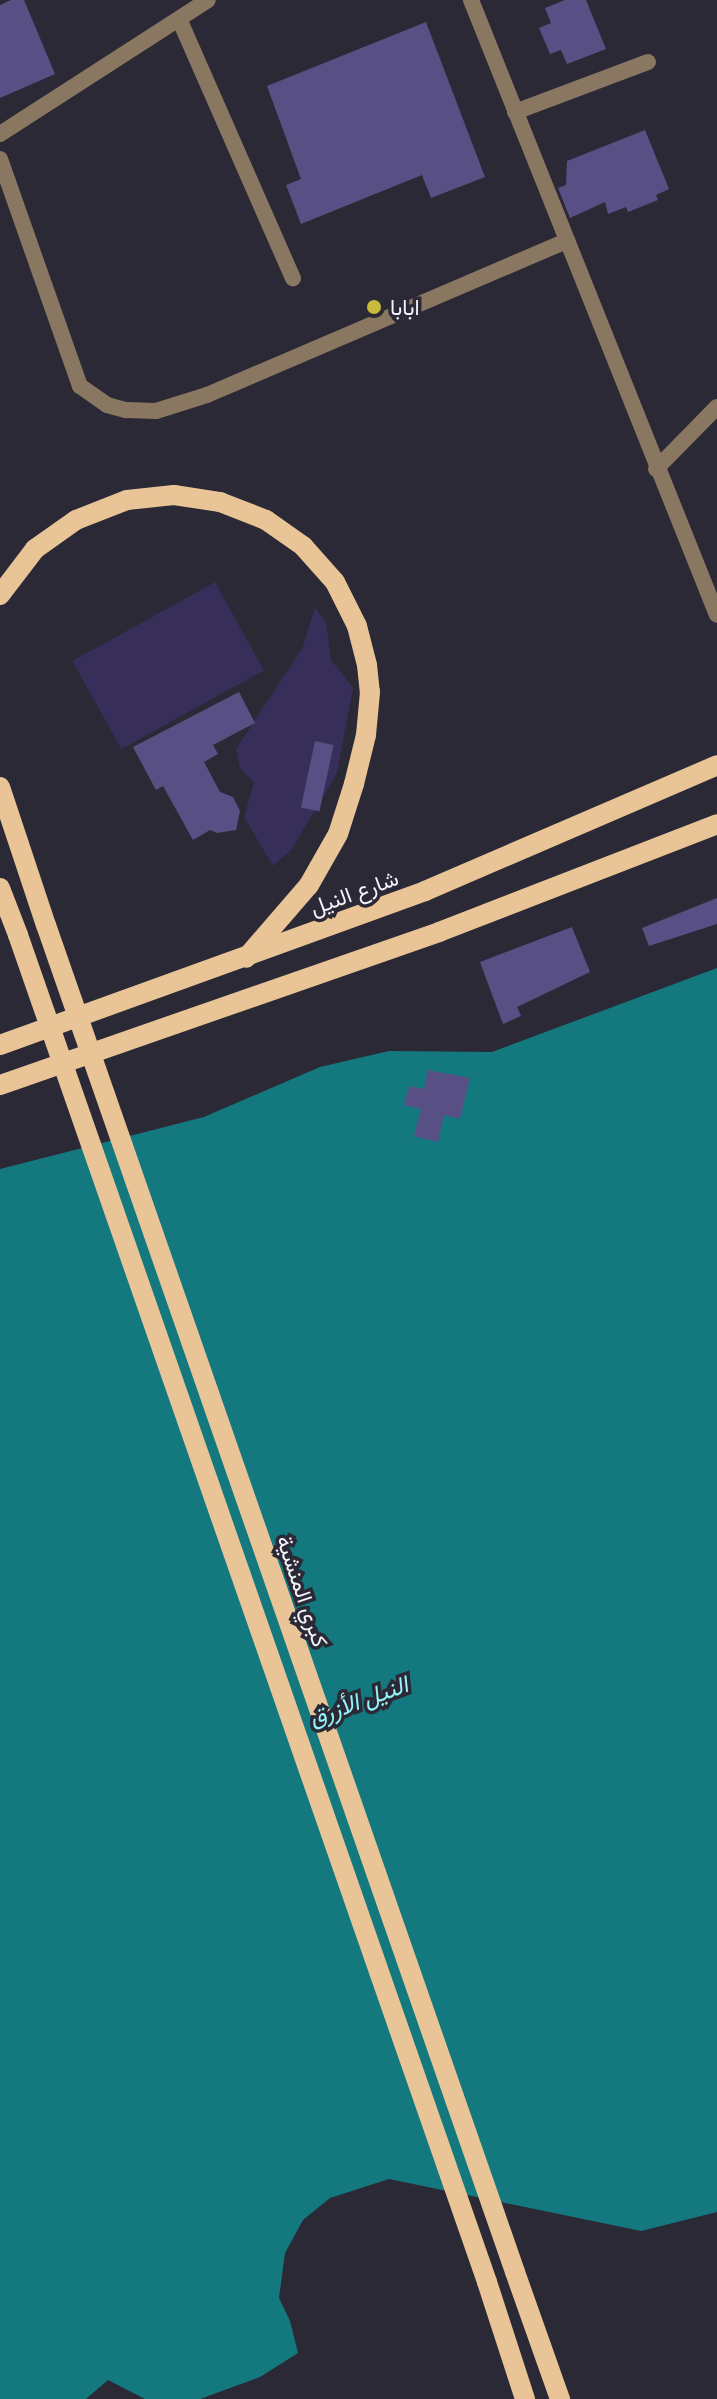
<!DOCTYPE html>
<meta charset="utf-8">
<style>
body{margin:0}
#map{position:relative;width:717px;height:2399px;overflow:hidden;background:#2b2935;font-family:"Golos Text",Vazirmatn,sans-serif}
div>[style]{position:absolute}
.green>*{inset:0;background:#372e5a;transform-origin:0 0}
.water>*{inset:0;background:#13797f}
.building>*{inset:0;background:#585085;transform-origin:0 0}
.minor>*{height:16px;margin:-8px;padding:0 8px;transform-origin:8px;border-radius:8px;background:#897762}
.primary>*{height:20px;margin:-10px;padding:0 10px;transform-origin:10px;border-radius:10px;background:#e8c497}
.primary-bridge>*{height:20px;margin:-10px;padding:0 10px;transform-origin:10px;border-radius:10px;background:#e8c497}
.dots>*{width:22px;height:22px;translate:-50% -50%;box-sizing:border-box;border:4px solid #2b2935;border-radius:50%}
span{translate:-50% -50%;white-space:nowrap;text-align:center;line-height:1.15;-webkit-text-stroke:7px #2b2935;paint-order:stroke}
.poi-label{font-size:22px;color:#f4f3fb}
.left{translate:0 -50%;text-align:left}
.street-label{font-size:22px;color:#f4f3fb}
.water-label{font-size:24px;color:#93f4fa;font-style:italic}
</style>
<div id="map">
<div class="green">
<i style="left:215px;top:582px;width:101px;height:163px;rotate:61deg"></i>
<i style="clip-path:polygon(315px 607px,326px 622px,331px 660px,353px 688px,337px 773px,292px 849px,273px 866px,244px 817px,254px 782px,240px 768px,236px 749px,303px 647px)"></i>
</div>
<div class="water">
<i style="clip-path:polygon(717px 968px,717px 2212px,641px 2231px,389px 2179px,330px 2198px,303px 2220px,285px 2253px,279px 2298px,290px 2321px,298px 2353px,260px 2377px,200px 2399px,145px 2399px,108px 2380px,86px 2399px,0 2399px,0 1169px,204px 1117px,320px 1067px,389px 1051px,492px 1052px)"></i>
</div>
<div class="building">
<i style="clip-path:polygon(11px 0,24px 0,55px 74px,0 98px,0 5px)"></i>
<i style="clip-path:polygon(565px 0,586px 0,606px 49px,567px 64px,561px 50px,550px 54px,539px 28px,551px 23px,545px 8px)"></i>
<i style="clip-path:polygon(426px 22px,485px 177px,431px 198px,422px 175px,301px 224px,286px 185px,301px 179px,267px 86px)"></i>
<i style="clip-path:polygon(645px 130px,669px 189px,656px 195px,658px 200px,628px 212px,626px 207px,608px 214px,605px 202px,570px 218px,558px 188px,566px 185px,567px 161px)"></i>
<i style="clip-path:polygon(239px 692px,255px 723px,213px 745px,218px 754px,204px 762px,220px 792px,233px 797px,240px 811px,236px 830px,217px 833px,210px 830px,193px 840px,163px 786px,156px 790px,133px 747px)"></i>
<i style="left:315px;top:741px;width:19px;height:68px;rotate:12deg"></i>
<i style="clip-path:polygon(717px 898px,717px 924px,649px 946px,642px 928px)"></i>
<i style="clip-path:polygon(572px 927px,590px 972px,517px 1007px,521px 1016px,503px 1024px,480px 962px)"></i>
<i style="clip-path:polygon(428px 1070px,470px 1078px,460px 1119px,444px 1115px,438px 1142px,414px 1136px,421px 1109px,404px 1105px,409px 1086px,424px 1089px)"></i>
</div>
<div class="minor">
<i style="left:471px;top:0;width:662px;rotate:68.2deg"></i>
<i style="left:180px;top:21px;width:281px;rotate:66.3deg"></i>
<i style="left:515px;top:112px;width:142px;rotate:-20.6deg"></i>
<i style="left:0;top:134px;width:247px;rotate:-32.8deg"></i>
<i style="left:0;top:159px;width:241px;rotate:70.6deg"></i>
<i style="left:80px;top:386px;width:33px;rotate:35deg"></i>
<i style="left:107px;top:405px;width:20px;rotate:15deg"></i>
<i style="left:126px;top:410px;width:30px;rotate:2deg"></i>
<i style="left:156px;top:411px;width:53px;rotate:-17.4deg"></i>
<i style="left:207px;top:395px;width:392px;rotate:-23.2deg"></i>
<i style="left:656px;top:469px;width:87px;rotate:-45.5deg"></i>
</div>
<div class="primary">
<i style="left:0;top:595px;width:58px;rotate:-52.7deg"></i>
<i style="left:35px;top:549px;width:50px;rotate:-35.3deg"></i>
<i style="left:76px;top:520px;width:55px;rotate:-21.4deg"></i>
<i style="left:127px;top:500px;width:47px;rotate:-6.1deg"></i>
<i style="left:174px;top:495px;width:47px;rotate:8.7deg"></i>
<i style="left:220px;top:502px;width:49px;rotate:21.4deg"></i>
<i style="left:266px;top:520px;width:45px;rotate:35.1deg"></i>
<i style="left:303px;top:546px;width:48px;rotate:48.4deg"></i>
<i style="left:335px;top:582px;width:49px;rotate:63.4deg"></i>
<i style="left:357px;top:626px;width:40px;rotate:75.6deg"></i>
<i style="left:367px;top:665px;width:27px;rotate:84deg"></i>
<i style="left:370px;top:692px;width:43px;rotate:95.3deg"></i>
<i style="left:366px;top:735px;width:50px;rotate:103.8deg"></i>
<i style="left:354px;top:784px;width:52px;rotate:107.7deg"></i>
<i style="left:338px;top:834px;width:59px;rotate:119.6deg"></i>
<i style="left:309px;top:885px;width:96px;rotate:130.8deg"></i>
<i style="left:0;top:787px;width:145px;rotate:71.6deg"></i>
<i style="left:0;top:888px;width:50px;rotate:69deg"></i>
<i style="left:0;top:1045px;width:452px;rotate:-19.9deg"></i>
<i style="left:425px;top:891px;width:318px;rotate:-23.3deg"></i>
<i style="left:0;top:1085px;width:465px;rotate:-19.2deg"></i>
<i style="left:439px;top:932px;width:298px;rotate:-21.2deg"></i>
<i style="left:515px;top:2272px;width:135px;rotate:70.5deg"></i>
<i style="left:487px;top:2282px;width:123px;rotate:72deg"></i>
</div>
<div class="primary-bridge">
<i style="left:46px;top:925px;width:1426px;rotate:70.8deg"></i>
<i style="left:18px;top:935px;width:1426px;rotate:70.8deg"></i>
</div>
<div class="dots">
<i style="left:374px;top:307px;background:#c8bb3b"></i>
</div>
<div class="poi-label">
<span class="left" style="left:390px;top:307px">ابابا</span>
</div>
<div class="street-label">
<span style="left:354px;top:892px;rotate:-20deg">شارع النيل</span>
<span style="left:303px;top:1591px;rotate:71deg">كبري المنشية</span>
</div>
<div class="water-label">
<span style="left:358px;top:1700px;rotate:-20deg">النيل الأزرق</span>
</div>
</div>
